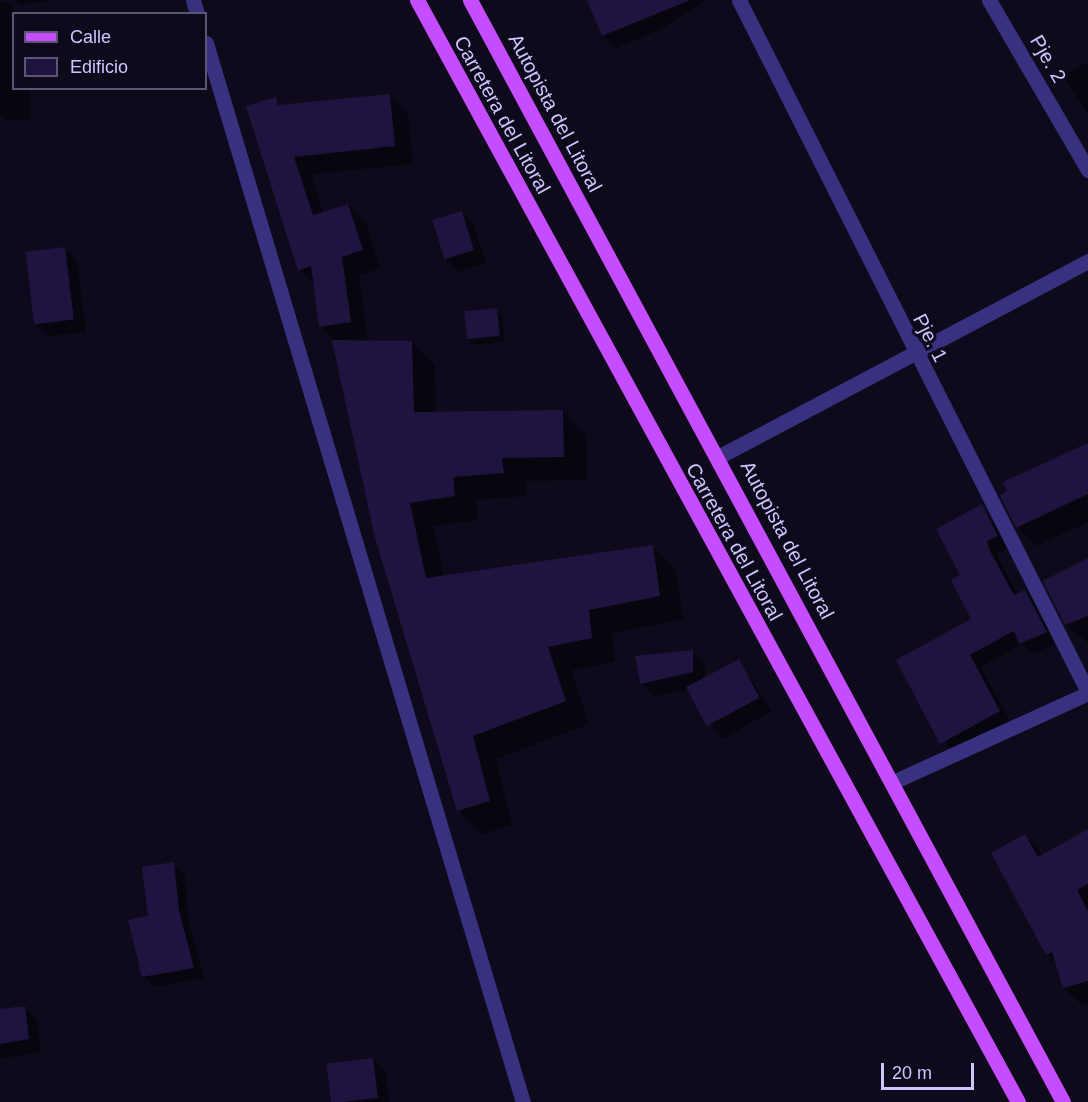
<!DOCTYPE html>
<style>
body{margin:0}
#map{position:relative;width:1088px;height:1102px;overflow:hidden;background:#0e0a1c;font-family:Arial,sans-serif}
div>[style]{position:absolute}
.shadow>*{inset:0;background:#0007}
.building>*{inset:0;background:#1f143f;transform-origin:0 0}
.minor>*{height:15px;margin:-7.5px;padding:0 7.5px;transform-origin:7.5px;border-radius:7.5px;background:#38317f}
.major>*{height:15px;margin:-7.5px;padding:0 7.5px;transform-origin:7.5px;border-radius:7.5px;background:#c64cff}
span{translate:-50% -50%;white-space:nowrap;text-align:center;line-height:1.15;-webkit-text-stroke:6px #0e0a1c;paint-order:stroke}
.street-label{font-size:20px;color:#cfc5ff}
.legend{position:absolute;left:12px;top:12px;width:195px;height:78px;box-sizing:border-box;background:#0e0a1c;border:2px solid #5b5577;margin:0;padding:8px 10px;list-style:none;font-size:18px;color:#cfc5ff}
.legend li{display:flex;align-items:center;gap:12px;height:30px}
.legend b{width:30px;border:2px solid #5b5577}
.scale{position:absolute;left:881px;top:1063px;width:93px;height:27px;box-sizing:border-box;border:3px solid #cfc5ff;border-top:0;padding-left:8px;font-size:18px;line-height:21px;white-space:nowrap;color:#cfc5ff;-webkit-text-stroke:4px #0e0a1c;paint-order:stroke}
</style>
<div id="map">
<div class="shadow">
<i style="clip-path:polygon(15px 0,54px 0,20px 5px)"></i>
<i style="clip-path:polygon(595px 0,707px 0,661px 29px,616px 48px,603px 35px)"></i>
<i style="clip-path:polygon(7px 2px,19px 14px,14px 14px,14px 88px,29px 88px,31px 119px,6px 120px,0 114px,0 3px)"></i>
<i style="clip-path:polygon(1088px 62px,1088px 114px,1063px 76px)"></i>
<i style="clip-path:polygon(390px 95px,408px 113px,413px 164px,311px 174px,323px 213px,348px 205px,366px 223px,380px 268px,359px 275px,368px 342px,412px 342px,435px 366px,436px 414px,562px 411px,586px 435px,587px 480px,525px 481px,527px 496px,476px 500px,478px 520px,433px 526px,444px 577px,653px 547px,676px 571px,683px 619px,612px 633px,615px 661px,571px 671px,589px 724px,496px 759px,512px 825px,482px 834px,458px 810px,337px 342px,321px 326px,315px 286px,299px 270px,275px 99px,282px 106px)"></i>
<i style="clip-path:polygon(462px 213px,474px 226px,486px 263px,459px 272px,446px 259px)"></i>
<i style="clip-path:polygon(65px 248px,77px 261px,86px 332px,48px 336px,35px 323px)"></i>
<i style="clip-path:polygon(496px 310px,502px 316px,505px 342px,474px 345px,468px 339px)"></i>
<i style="clip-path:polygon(1088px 448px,1088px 522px,1036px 546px,1017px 527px)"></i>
<i style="clip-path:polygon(982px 506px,1009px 548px,997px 553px,1001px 564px,1018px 595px,1025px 591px,1037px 603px,1057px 644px,1032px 654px,1022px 644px,981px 667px,1011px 723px,953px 755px,898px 661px,973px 620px,962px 576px)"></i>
<i style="clip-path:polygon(1088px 560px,1088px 643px,1066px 624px)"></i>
<i style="clip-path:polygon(692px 652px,705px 664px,705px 680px,739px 661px,772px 711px,722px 739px,689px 689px,655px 696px,642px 684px)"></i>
<i style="clip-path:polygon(1088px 831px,1088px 1004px,1082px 1005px,1064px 988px,1057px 964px,1047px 954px,1025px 836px,1044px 855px)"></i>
<i style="clip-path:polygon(174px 864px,185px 875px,189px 923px,204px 978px,155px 987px,143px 976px,150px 917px)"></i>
<i style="clip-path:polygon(24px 1007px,37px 1020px,41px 1052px,0 1059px,0 1010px)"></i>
<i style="clip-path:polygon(373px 1059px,386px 1072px,389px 1102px,331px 1102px,327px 1065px)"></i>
</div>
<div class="building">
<i style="clip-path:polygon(587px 0,688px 0,688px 1px,602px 36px)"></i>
<i style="clip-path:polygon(390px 94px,395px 146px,294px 157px,313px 215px,348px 204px,363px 250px,342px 257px,351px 322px,319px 327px,311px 266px,298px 271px,246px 106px,276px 97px,278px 105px)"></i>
<i style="left:462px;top:211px;width:41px;height:31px;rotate:73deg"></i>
<i style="left:65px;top:247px;width:73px;height:40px;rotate:83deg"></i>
<i style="left:497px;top:308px;width:28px;height:33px;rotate:84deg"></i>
<i style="clip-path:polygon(332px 340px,412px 341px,414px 412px,563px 410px,564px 457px,502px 458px,504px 473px,453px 477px,455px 496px,410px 503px,426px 578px,653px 545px,660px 596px,589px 610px,592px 638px,548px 647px,566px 701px,473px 736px,490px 801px,457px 811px,374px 534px)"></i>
<i style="clip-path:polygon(1088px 443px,1088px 494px,1016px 528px,1000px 495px,1007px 491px,1003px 482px)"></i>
<i style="clip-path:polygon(982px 504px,998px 536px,987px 541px,990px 551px,1014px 595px,1025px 590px,1047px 632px,1019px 644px,1014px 631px,970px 655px,1000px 711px,940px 744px,896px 660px,971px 619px,951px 580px,960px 575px,936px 529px)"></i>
<i style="clip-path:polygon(1088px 558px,1088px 616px,1065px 625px,1043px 581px)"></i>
<i style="clip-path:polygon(693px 650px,693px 672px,640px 684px,635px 656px)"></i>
<i style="left:739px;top:659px;width:44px;height:60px;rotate:62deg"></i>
<i style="clip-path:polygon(1088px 829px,1088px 884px,1077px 890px,1088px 911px,1088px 981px,1063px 988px,1052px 952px,1046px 955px,991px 853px,1025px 834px,1038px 857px)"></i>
<i style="clip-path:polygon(174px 862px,179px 910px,194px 968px,142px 977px,128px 920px,148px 916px,142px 867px)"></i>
<i style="clip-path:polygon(25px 1006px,29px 1039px,0 1044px,0 1009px)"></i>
<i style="left:373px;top:1058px;width:40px;height:47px;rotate:83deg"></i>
</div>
<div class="minor">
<i style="left:193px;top:0;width:15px;rotate:74deg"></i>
<i style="left:739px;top:0;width:775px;rotate:63.24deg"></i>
<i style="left:989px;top:0;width:197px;rotate:59.8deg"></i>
<i style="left:206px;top:43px;width:1105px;rotate:73.34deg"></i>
<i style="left:718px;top:457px;width:419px;rotate:-27.9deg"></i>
<i style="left:893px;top:782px;width:214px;rotate:-24.5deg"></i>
</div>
<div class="major">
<i style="left:417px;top:0;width:1255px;rotate:61.39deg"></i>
<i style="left:470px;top:0;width:1251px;rotate:61.71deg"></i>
</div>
<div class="street-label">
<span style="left:1048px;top:59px;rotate:60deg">Pje. 2</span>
<span style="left:555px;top:113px;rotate:62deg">Autopista del Litoral</span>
<span style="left:502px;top:115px;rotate:61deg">Carretera del Litoral</span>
<span style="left:930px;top:338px;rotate:63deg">Pje. 1</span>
<span style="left:787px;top:540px;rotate:62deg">Autopista del Litoral</span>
<span style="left:734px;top:542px;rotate:61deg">Carretera del Litoral</span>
</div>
<ul class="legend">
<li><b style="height:8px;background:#c64cff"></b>Calle</li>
<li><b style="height:16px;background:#1f143f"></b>Edificio</li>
</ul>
<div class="scale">20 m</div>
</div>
